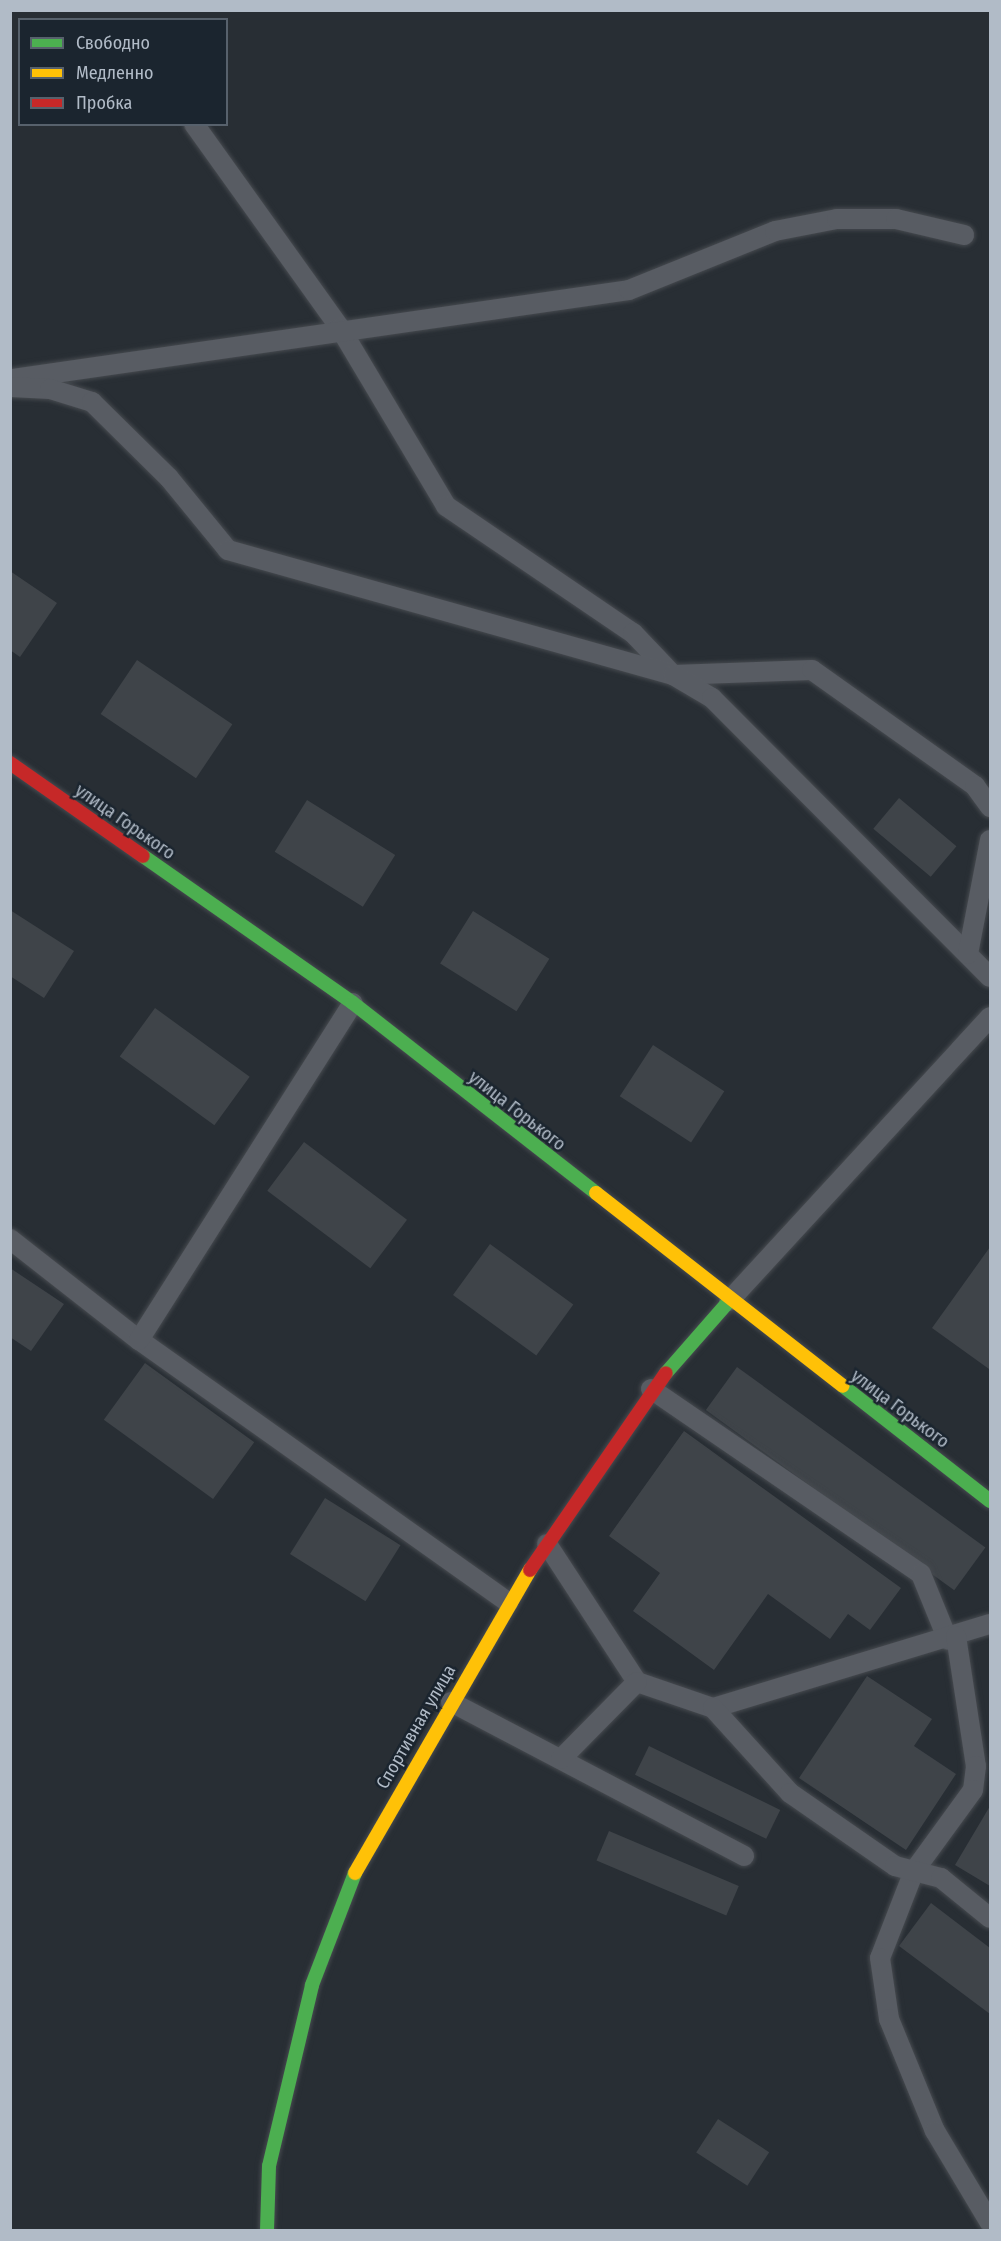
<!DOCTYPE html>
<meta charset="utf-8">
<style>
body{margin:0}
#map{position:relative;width:1001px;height:2241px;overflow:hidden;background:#282e34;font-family:"Fira Sans Condensed",sans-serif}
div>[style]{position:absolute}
.building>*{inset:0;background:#3f4449;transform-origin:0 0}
.roads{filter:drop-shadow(0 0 2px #464a4f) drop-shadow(0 0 2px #464a4f)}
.lane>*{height:20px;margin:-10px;padding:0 10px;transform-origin:10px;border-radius:10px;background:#585c63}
.fast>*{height:14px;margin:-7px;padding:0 7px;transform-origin:7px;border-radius:7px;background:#4caf50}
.slow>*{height:14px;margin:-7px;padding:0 7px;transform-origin:7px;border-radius:7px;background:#ffc107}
.jam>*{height:14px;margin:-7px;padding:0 7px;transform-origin:7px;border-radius:7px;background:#c62828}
span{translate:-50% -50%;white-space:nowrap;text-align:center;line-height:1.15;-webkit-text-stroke:5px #1b252f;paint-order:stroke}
.street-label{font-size:18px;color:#b1bbc7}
.frame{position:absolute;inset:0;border:12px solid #b1bbc7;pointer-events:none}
.legend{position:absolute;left:18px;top:18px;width:210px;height:108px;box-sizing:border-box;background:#1b252f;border:2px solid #57616c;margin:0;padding:8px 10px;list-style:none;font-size:18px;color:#b1bbc7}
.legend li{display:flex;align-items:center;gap:12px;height:30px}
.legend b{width:30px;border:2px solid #57616c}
</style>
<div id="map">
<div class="building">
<i style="clip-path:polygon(10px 571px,57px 603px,20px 657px,10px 650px)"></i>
<i style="left:137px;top:660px;width:115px;height:65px;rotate:34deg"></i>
<i style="left:899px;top:798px;width:75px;height:40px;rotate:40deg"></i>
<i style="left:307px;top:800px;width:104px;height:61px;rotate:32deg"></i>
<i style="clip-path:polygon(10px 910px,74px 951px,44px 998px,10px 976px)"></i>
<i style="left:473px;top:911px;width:90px;height:62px;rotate:32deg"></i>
<i style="left:155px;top:1008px;width:117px;height:60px;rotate:36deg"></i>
<i style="left:653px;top:1045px;width:85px;height:61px;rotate:33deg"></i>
<i style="left:304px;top:1142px;width:129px;height:61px;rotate:37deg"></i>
<i style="left:490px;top:1244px;width:103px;height:63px;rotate:36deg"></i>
<i style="clip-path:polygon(990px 1247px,990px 1367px,989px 1369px,932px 1328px)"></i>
<i style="clip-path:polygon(10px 1268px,64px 1304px,31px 1351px,10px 1337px)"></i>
<i style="left:145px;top:1363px;width:135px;height:70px;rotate:36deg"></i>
<i style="left:737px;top:1367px;width:307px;height:53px;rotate:36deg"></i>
<i style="clip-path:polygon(684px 1431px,901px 1588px,870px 1630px,848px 1614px,830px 1639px,768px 1594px,714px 1670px,633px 1611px,660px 1573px,609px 1536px)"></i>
<i style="left:325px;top:1498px;width:89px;height:66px;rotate:32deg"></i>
<i style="clip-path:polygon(867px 1676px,932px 1719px,914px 1746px,956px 1774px,906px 1850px,799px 1778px)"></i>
<i style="left:649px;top:1746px;width:146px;height:32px;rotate:26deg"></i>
<i style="clip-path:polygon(990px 1806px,990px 1886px,955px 1865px)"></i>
<i style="left:609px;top:1831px;width:141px;height:32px;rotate:23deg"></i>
<i style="clip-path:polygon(931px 1903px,990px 1948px,990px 2014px,899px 1946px)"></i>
<i style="left:718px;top:2119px;width:61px;height:40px;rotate:33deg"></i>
</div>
<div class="roads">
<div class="lane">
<i style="left:194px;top:124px;width:251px;rotate:54.4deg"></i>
<i style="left:340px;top:328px;width:207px;rotate:59.2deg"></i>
<i style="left:446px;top:506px;width:226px;rotate:34.2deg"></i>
<i style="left:633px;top:633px;width:58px;rotate:46.4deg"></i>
<i style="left:673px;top:675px;width:139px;rotate:-2.1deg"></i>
<i style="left:812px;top:670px;width:200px;rotate:35.4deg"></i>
<i style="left:975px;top:786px;width:26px;rotate:54deg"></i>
<i style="left:13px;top:379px;width:622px;rotate:-8.22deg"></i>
<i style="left:629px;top:290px;width:157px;rotate:-22deg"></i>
<i style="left:775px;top:231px;width:63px;rotate:-11deg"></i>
<i style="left:837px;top:219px;width:59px"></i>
<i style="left:896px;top:219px;width:70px;rotate:13.2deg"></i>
<i style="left:10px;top:387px;width:40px;rotate:2.9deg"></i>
<i style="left:50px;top:389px;width:44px;rotate:17.2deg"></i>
<i style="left:92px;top:402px;width:108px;rotate:44.6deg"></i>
<i style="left:169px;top:478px;width:93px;rotate:50.7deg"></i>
<i style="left:228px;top:550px;width:462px;rotate:15.7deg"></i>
<i style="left:673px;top:675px;width:45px;rotate:30.5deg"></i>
<i style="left:712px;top:698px;width:394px;rotate:45.1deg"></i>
<i style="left:968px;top:954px;width:116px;rotate:-79.1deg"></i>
<i style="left:10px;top:1239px;width:164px;rotate:38.1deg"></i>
<i style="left:139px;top:1340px;width:453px;rotate:35.4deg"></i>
<i style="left:729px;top:1301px;width:386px;rotate:-47.4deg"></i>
<i style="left:139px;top:1340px;width:399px;rotate:-57.6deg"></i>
<i style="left:651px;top:1389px;width:327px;rotate:34.4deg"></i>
<i style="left:921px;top:1574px;width:71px;rotate:67.8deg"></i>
<i style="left:547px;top:1544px;width:165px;rotate:56.9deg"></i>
<i style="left:637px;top:1682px;width:80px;rotate:18.9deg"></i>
<i style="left:713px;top:1708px;width:289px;rotate:-16.9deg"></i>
<i style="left:956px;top:1636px;width:132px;rotate:81.3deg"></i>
<i style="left:976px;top:1766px;width:24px;rotate:97deg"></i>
<i style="left:973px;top:1790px;width:100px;rotate:126.1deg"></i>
<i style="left:914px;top:1871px;width:93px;rotate:111.3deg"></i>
<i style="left:880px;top:1958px;width:62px;rotate:81.6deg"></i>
<i style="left:889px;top:2019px;width:121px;rotate:67.7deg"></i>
<i style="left:935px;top:2131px;width:107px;rotate:59.1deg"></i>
<i style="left:451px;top:1702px;width:331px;rotate:27.7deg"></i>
<i style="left:713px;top:1708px;width:115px;rotate:47.8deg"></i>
<i style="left:790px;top:1793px;width:128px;rotate:34.8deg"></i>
<i style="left:895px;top:1866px;width:48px;rotate:14.6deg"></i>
<i style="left:941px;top:1878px;width:63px;rotate:39.2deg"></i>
<i style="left:561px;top:1759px;width:108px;rotate:-45.4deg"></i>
</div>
<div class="fast">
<i style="left:143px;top:856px;width:256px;rotate:35deg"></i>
<i style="left:353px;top:1003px;width:308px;rotate:38deg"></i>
<i style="left:666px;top:1373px;width:96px;rotate:-48.8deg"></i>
<i style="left:843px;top:1386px;width:187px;rotate:38deg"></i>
<i style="left:267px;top:2230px;width:64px;rotate:-88.2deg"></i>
<i style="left:269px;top:2166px;width:186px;rotate:-76.6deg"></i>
<i style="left:312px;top:1985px;width:120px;rotate:-69deg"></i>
</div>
<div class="slow">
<i style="left:596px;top:1193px;width:313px;rotate:38deg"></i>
<i style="left:355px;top:1873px;width:350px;rotate:-60deg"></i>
</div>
<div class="jam">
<i style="left:10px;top:763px;width:162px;rotate:35deg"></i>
<i style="left:530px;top:1570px;width:239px;rotate:-55.4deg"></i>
</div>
</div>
<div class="street-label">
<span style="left:125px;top:822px;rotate:35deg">улица Горького</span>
<span style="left:517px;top:1111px;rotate:38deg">улица Горького</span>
<span style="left:900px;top:1409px;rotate:37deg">улица Горького</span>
<span style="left:416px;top:1727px;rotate:-60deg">Спортивная улица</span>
</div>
<div class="frame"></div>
<ul class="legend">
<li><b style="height:8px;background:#4caf50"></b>Свободно</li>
<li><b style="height:8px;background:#ffc107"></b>Медленно</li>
<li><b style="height:8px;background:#c62828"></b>Пробка</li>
</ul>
</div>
